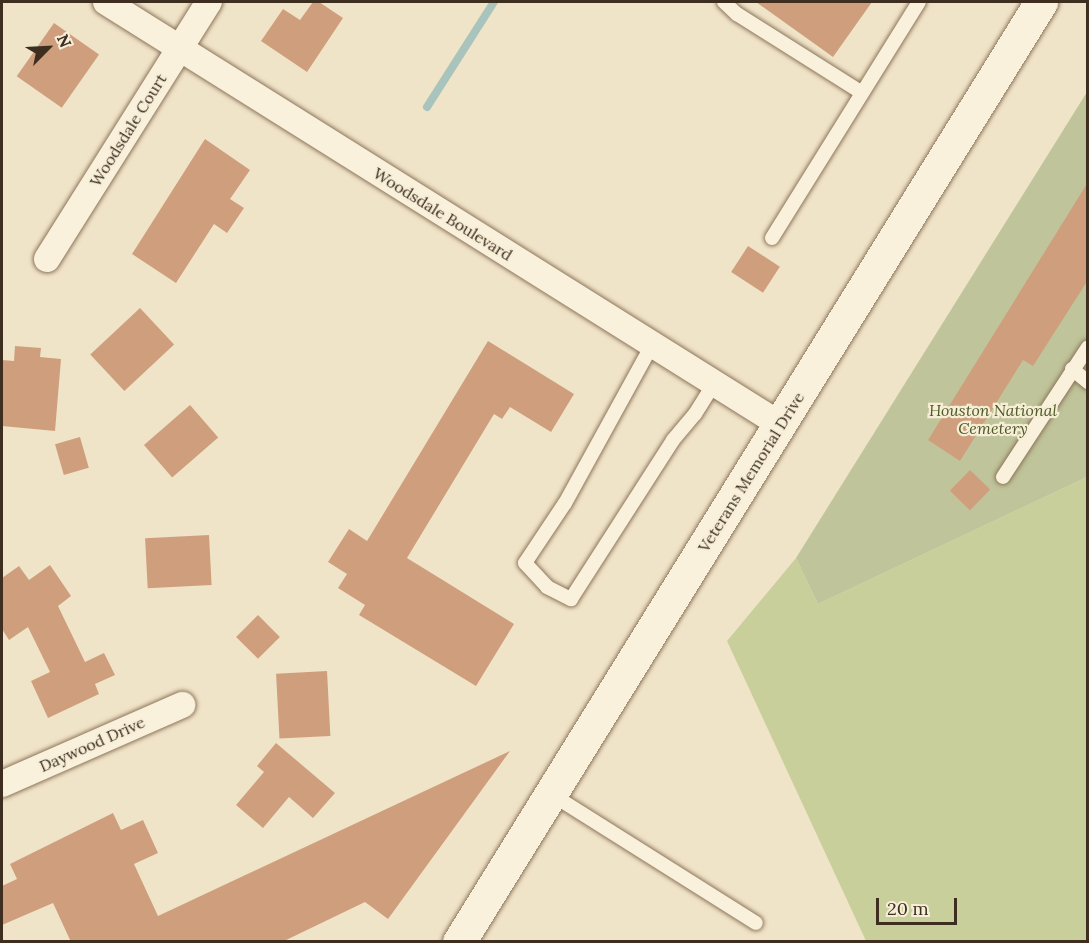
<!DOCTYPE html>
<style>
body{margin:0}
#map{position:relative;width:1089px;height:943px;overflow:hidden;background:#f0e4c8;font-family:Lora,serif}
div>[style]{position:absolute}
.green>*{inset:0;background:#c9cf9b}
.cemetery>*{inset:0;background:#bfc49a}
.stream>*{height:8px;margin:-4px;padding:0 4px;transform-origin:4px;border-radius:4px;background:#a9c4bc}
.building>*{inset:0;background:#cf9f7d;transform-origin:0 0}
.roads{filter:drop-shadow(0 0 2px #8d765c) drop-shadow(0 0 2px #8d765c)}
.service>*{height:14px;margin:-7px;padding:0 7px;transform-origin:7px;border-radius:7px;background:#faf1dc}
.minor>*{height:26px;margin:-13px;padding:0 13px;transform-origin:13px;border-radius:13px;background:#faf1dc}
.secondary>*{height:33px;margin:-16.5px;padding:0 16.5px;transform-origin:16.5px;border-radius:16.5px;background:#faf1dc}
span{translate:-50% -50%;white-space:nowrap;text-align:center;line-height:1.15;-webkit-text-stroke:4.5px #f7eed8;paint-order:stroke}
.street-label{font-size:16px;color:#3d2e20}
.park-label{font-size:16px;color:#4d5a26;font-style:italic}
.frame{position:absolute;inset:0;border:3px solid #3d2e20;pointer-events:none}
.north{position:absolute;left:18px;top:18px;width:60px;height:60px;-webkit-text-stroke:4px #f7eed8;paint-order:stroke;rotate:66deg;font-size:16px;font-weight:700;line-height:24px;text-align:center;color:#3d2e20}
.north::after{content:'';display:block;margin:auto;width:21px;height:27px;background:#3d2e20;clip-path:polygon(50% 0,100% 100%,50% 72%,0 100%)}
.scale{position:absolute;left:876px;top:898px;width:81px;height:27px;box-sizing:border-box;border:3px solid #3d2e20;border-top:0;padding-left:8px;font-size:18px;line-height:21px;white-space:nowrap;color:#3d2e20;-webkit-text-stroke:4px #f7eed8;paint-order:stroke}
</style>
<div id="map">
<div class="green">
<i style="clip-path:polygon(1087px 477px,1087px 941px,866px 941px,727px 641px,796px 558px,818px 604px)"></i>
</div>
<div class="cemetery">
<i style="clip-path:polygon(1087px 92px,1087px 477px,818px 604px,796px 558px)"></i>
</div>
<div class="stream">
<i style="left:427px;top:107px;width:125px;rotate:-57.5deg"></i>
</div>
<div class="building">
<i style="clip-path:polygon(313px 2px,319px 2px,343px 18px,307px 72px,261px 41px,283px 9px,300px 20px)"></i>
<i style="clip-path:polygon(756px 2px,872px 2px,833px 57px)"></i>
<i style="left:54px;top:23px;width:55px;height:65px;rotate:35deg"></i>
<i style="clip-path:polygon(205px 139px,250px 170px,230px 199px,244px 208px,227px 233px,214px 224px,176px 283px,132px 254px)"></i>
<i style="clip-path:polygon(1088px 182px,1088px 280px,1033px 366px,1023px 360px,960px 461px,928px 440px)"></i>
<i style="left:748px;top:246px;width:38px;height:31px;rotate:33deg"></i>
<i style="left:140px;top:308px;width:50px;height:68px;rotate:47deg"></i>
<i style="clip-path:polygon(488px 341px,574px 394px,551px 432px,510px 407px,502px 419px,494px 414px,407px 558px,514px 624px,476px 686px,359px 615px,365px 605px,338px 588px,347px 574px,328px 562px,349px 529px,367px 541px)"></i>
<i style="clip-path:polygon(15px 346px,41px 348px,40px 357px,61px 359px,55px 431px,2px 426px,2px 360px,14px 361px)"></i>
<i style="left:190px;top:405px;width:43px;height:61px;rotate:49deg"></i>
<i style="left:80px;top:437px;width:32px;height:26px;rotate:74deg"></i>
<i style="left:970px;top:470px;width:28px;height:29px;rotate:44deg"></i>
<i style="left:209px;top:535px;width:50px;height:64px;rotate:87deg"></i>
<i style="clip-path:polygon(50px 565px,71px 596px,58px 606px,85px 662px,104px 653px,115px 675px,95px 684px,99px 694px,48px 718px,31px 681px,50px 672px,28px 627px,9px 640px,2px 629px,2px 578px,19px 566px,29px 580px)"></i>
<i style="left:258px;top:615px;width:31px;height:31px;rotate:45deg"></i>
<i style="left:327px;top:671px;width:65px;height:51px;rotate:87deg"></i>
<i style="clip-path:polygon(276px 743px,335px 793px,313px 818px,289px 797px,263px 828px,236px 805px,264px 772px,257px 766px)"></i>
<i style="clip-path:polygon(510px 751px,388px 919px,365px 902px,282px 942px,71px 942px,53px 903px,2px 925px,2px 886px,17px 879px,10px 864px,113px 813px,121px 830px,143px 820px,158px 853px,134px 864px,158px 916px)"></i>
</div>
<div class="roads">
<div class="service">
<i style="left:724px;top:2px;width:18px;rotate:43deg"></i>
<i style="left:737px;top:14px;width:146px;rotate:32.2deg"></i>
<i style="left:772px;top:238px;width:278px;rotate:-58.1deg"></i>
<i style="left:652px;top:345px;width:180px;rotate:118.8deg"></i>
<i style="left:565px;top:503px;width:72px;rotate:123.7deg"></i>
<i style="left:525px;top:563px;width:33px;rotate:47deg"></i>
<i style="left:547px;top:587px;width:27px;rotate:27deg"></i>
<i style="left:571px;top:599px;width:189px;rotate:-57.3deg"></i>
<i style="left:673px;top:440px;width:34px;rotate:-50deg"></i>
<i style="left:695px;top:414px;width:36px;rotate:-58deg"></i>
<i style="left:1072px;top:369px;width:21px;rotate:39deg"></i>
<i style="left:1003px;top:477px;width:155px;rotate:-56.8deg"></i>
<i style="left:551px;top:794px;width:242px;rotate:32.2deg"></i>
</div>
<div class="minor">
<i style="left:106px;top:2px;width:797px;rotate:32.07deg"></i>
<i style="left:47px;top:259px;width:304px;rotate:-57.8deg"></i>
<i style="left:2px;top:784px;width:197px;rotate:-23.7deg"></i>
</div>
<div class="secondary">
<i style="left:459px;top:942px;width:1106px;rotate:-58.24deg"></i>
</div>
</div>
<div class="street-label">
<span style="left:128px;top:130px;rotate:-58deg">Woodsdale Court</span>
<span style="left:443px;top:214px;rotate:32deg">Woodsdale Boulevard</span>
<span style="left:751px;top:472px;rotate:-58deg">Veterans Memorial Drive</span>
<span style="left:92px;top:744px;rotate:-24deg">Daywood Drive</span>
</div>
<div class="park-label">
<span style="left:993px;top:419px">Houston National<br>Cemetery</span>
</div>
<div class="frame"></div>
<div class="north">N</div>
<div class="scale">20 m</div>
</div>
